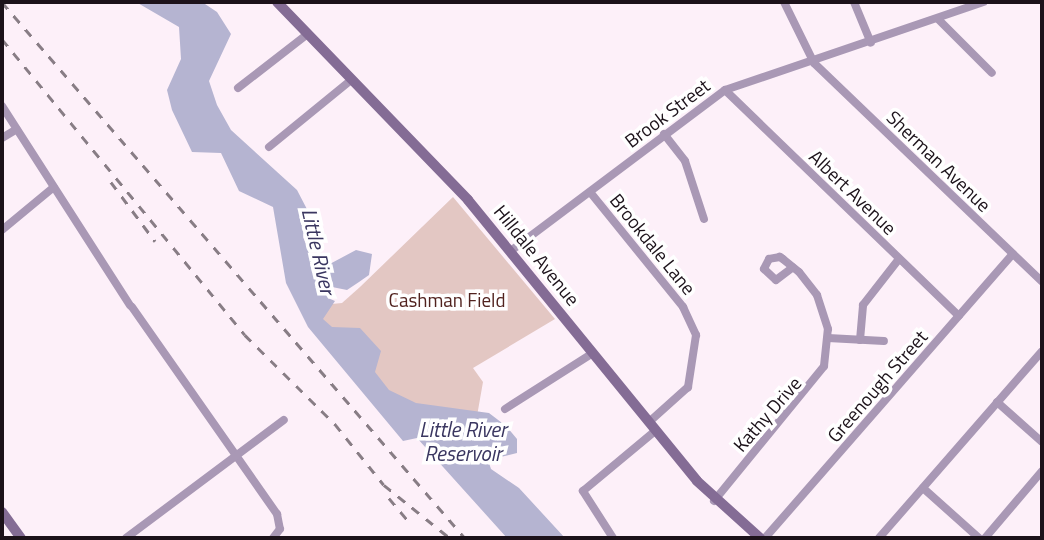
<!DOCTYPE html>
<style>
body{margin:0}
#map{position:relative;width:1044px;height:540px;overflow:hidden;background:#fdf0f9;font-family:"Titillium Web",sans-serif}
div>[style]{position:absolute}
.green>*{inset:0;background:#e3c7c3}
.water>*{inset:0;background:#b5b4d1}
.minor>*{height:8px;margin:-4px;padding:0 4px;transform-origin:4px;border-radius:4px;background:#a998b5}
.secondary>*{height:10px;margin:-5px;padding:0 5px;transform-origin:5px;border-radius:5px;background:#846c95}
.rail>*{height:2.5px;margin-top:-1.25px;transform-origin:0;background:repeating-linear-gradient(90deg,#887d85 0 9px,transparent 0 18px)}
span{translate:-50% -50%;white-space:nowrap;text-align:center;line-height:1.15;-webkit-text-stroke:7px #fff;paint-order:stroke}
.street-label{font-size:19px;color:#1c121a}
.park-label{font-size:19px;color:#51221e}
.water-label{font-size:21px;color:#3a3660;font-style:italic}
.frame{position:absolute;inset:0;border:4px solid #1c121a;pointer-events:none}
</style>
<div id="map">
<div class="green">
<i style="clip-path:polygon(453px 197px,555px 319px,473px 368px,483px 382px,477px 416px,450px 416px,390px 394px,318px 315px,321px 305px,342px 303px,360px 287px)"></i>
</div>
<div class="water">
<i style="clip-path:polygon(136px 2px,202px 2px,217px 12px,231px 34px,209px 81px,217px 105px,231px 130px,297px 190px,310px 215px,303px 237px,314px 264px,326px 266px,356px 250px,372px 254px,369px 275px,359px 282px,347px 290px,327px 286px,328px 298px,335px 301px,323px 319px,332px 327px,360px 328px,381px 351px,375px 372px,389px 390px,416px 403px,489px 413px,506px 426px,517px 439px,517px 453px,488px 460px,491px 469px,519px 488px,565px 538px,507px 538px,417px 438px,403px 441px,308px 327px,286px 283px,273px 207px,239px 191px,221px 153px,192px 152px,172px 110px,167px 90px,181px 59px,179px 27px)"></i>
</div>
<div class="minor">
<i style="left:784px;top:2px;width:68px;rotate:63.8deg"></i>
<i style="left:814px;top:63px;width:316px;rotate:43.8deg"></i>
<i style="left:854px;top:2px;width:44px;rotate:67.5deg"></i>
<i style="left:938px;top:19px;width:76px;rotate:45deg"></i>
<i style="left:238px;top:88px;width:85px;rotate:-37.8deg"></i>
<i style="left:725px;top:90px;width:325px;rotate:44deg"></i>
<i style="left:2px;top:106px;width:237px;rotate:57.3deg"></i>
<i style="left:664px;top:134px;width:34px;rotate:52deg"></i>
<i style="left:685px;top:161px;width:61px;rotate:71.9deg"></i>
<i style="left:2px;top:138px;width:17px;rotate:-31deg"></i>
<i style="left:269px;top:147px;width:104px;rotate:-39.2deg"></i>
<i style="left:590px;top:192px;width:148px;rotate:51deg"></i>
<i style="left:683px;top:307px;width:31px;rotate:65deg"></i>
<i style="left:696px;top:335px;width:53px;rotate:98.7deg"></i>
<i style="left:688px;top:387px;width:52px;rotate:138.1deg"></i>
<i style="left:2px;top:230px;width:67px;rotate:-39.6deg"></i>
<i style="left:512px;top:250px;width:266px;rotate:-36.9deg"></i>
<i style="left:725px;top:90px;width:273px;rotate:-18.8deg"></i>
<i style="left:132px;top:307px;width:253px;rotate:55deg"></i>
<i style="left:277px;top:514px;width:15px;rotate:79deg"></i>
<i style="left:280px;top:529px;width:11px;rotate:128deg"></i>
<i style="left:828px;top:338px;width:56px;rotate:3.1deg"></i>
<i style="left:860px;top:340px;width:35px;rotate:-85deg"></i>
<i style="left:863px;top:305px;width:58px;rotate:-52deg"></i>
<i style="left:997px;top:402px;width:60px;rotate:41.6deg"></i>
<i style="left:505px;top:409px;width:104px;rotate:-32.5deg"></i>
<i style="left:923px;top:488px;width:75px;rotate:41.8deg"></i>
<i style="left:714px;top:501px;width:174px;rotate:-50.8deg"></i>
<i style="left:824px;top:366px;width:37px;rotate:-84deg"></i>
<i style="left:828px;top:329px;width:36px;rotate:-108deg"></i>
<i style="left:817px;top:295px;width:29px;rotate:-128deg"></i>
<i style="left:799px;top:272px;width:21px;rotate:-141deg"></i>
<i style="left:783px;top:259px;width:4px;rotate:-146deg"></i>
<i style="left:780px;top:257px;width:11px;rotate:170deg"></i>
<i style="left:769px;top:259px;width:11px;rotate:117deg"></i>
<i style="left:764px;top:269px;width:16px;rotate:43deg"></i>
<i style="left:776px;top:280px;width:21px;rotate:-37deg"></i>
<i style="left:126px;top:538px;width:197px;rotate:-36.8deg"></i>
<i style="left:613px;top:538px;width:56px;rotate:-122.6deg"></i>
<i style="left:583px;top:491px;width:94px;rotate:-39.8deg"></i>
<i style="left:765px;top:538px;width:377px;rotate:-48.9deg"></i>
<i style="left:879px;top:538px;width:248px;rotate:-48.9deg"></i>
<i style="left:985px;top:538px;width:88px;rotate:-49.6deg"></i>
</div>
<div class="secondary">
<i style="left:277px;top:2px;width:275px;rotate:46deg"></i>
<i style="left:468px;top:200px;width:362px;rotate:50.8deg"></i>
<i style="left:697px;top:481px;width:85px;rotate:42.1deg"></i>
<i style="left:2px;top:512px;width:32px;rotate:54deg"></i>
</div>
<div class="rail">
<i style="left:2px;top:2px;width:708px;rotate:49.18deg"></i>
<i style="left:2px;top:39px;width:383px;rotate:50.6deg"></i>
<i style="left:245px;top:335px;width:127px;rotate:44.7deg"></i>
<i style="left:335px;top:424px;width:78px;rotate:51.2deg"></i>
<i style="left:384px;top:485px;width:85px;rotate:38.8deg"></i>
<i style="left:111px;top:182px;width:74px;rotate:53.3deg"></i>
<i style="left:389px;top:498px;width:31px;rotate:50deg"></i>
</div>
<div class="street-label">
<span style="left:667px;top:113px;rotate:-37deg">Brook Street</span>
<span style="left:939px;top:161px;rotate:44deg">Sherman Avenue</span>
<span style="left:853px;top:192px;rotate:44deg">Albert Avenue</span>
<span style="left:653px;top:244px;rotate:51deg">Brookdale Lane</span>
<span style="left:537px;top:255px;rotate:51deg">Hilldale Avenue</span>
<span style="left:877px;top:386px;rotate:-49deg">Greenough Street</span>
<span style="left:767px;top:414px;rotate:-49deg">Kathy Drive</span>
</div>
<div class="park-label">
<span style="left:447px;top:300px">Cashman Field</span>
</div>
<div class="water-label">
<span style="left:319px;top:251px;rotate:77deg">Little River</span>
<span style="left:463px;top:441px">Little River<br>Reservoir</span>
</div>
<div class="frame"></div>
</div>
